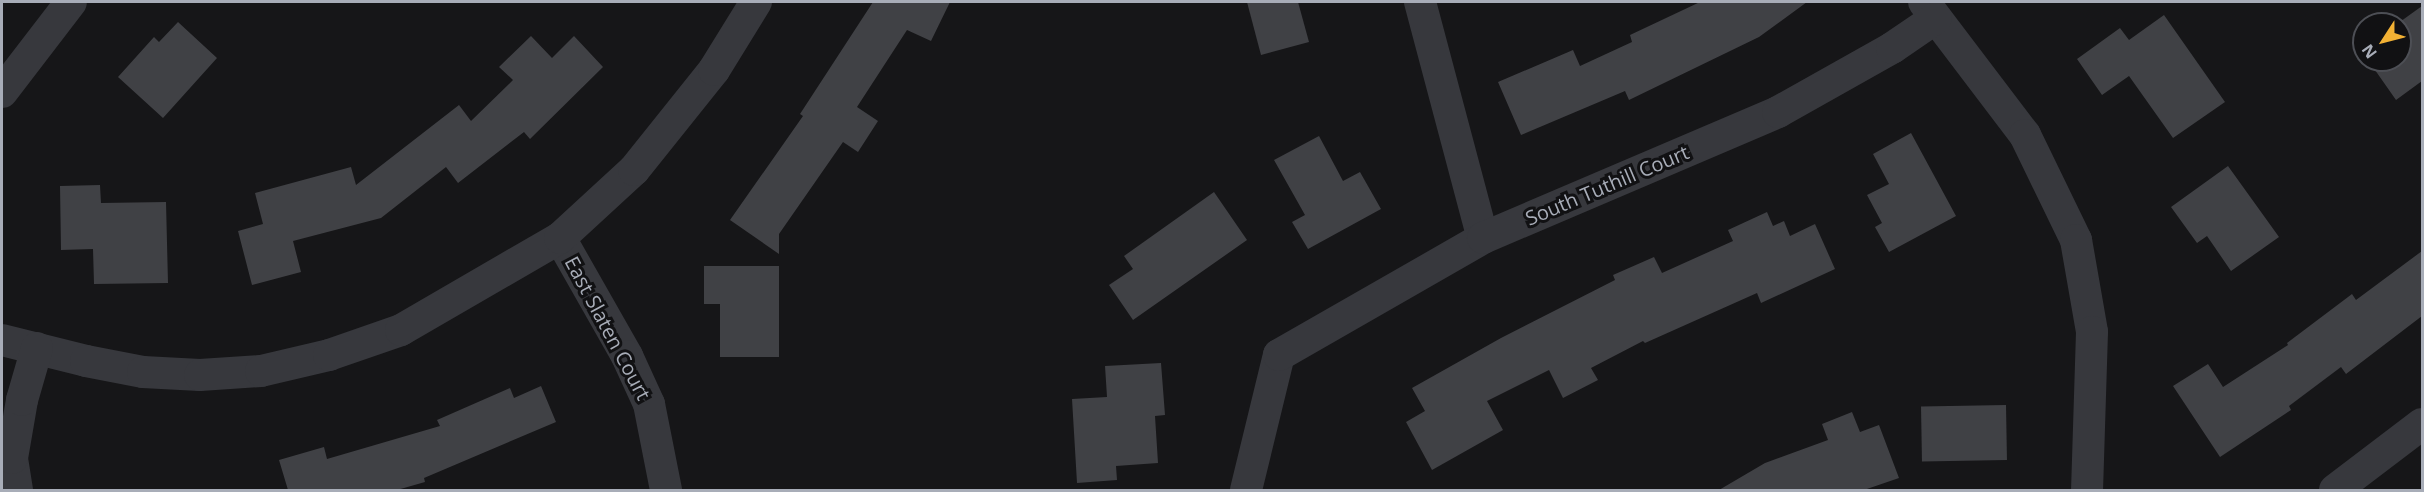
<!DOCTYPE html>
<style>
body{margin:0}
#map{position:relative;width:2424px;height:492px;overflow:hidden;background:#161618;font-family:"Open Sans",sans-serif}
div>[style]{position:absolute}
.building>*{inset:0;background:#404145;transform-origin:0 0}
.minor>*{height:32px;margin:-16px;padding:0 16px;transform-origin:16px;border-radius:16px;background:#37383d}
span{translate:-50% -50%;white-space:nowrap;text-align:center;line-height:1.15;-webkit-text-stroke:6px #111113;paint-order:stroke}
.street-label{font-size:20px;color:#a8adb8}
.frame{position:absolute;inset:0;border:3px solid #a8adb8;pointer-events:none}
.north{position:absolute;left:2352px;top:12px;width:60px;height:60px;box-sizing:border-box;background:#111113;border:2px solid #4d4f55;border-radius:50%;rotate:234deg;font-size:16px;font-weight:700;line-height:24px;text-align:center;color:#a8adb8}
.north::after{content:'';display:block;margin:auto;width:21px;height:27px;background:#f2b134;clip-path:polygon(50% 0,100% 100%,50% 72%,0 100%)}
</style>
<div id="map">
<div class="building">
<i style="clip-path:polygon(873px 2px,950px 2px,931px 41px,907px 30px,857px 107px,878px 121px,858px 152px,843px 142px,779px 234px,779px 254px,730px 220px,803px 116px,800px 114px)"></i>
<i style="clip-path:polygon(1247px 2px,1298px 2px,1309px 42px,1261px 55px)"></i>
<i style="clip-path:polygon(1700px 2px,1807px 2px,1759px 37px,1629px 100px,1625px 91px,1521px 135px,1498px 82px,1573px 50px,1580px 66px,1632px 42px,1630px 35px)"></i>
<i style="clip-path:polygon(2422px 6px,2422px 81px,2396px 100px,2368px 60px,2400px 60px,2400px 24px,2397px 24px)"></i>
<i style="clip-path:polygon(2164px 15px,2225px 102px,2173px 138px,2129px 76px,2102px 95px,2077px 59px,2120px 28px,2129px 40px)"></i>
<i style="clip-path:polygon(178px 22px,217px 58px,163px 118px,118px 77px,154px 37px,159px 42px)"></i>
<i style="clip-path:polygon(531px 36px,552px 58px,574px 36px,603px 67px,530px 139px,524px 132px,458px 183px,446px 167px,381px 218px,293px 241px,301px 272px,252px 285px,238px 231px,263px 224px,255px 193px,351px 167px,356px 185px,459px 105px,471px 121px,513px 80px,499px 67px)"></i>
<i style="clip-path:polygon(1911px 133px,1956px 216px,1889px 252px,1875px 227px,1882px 223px,1867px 195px,1889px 184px,1873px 154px)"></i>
<i style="clip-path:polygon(1319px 136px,1343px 181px,1360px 172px,1381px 209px,1308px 249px,1292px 222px,1305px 215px,1274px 160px)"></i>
<i style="clip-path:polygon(2228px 166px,2279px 237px,2231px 271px,2207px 236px,2197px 243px,2171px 207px)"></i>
<i style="clip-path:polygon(100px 185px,101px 203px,166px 202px,168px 283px,94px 284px,93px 249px,61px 250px,60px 186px)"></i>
<i style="clip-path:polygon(1214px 192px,1247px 240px,1133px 320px,1109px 285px,1133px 269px,1124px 256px)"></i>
<i style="clip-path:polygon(1767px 212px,1773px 226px,1784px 221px,1790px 236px,1815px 224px,1835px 269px,1761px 303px,1757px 293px,1645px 343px,1643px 341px,1591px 368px,1598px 380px,1563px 398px,1549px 370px,1487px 401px,1503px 430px,1432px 470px,1406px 422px,1425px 411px,1412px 388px,1501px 338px,1615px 280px,1613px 275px,1654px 257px,1662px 273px,1733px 241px,1728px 230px)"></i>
<i style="clip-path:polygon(2422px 251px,2422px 316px,2346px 374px,2341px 367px,2289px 406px,2291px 410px,2220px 457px,2173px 386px,2208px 364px,2223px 387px,2288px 345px,2287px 343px,2352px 294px,2356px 300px)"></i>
<i style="clip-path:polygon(704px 266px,779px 266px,779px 357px,720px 357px,720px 304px,704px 304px)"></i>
<i style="clip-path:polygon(1161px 363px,1165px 415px,1155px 416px,1158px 463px,1116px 466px,1117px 480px,1077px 483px,1072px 399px,1107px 397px,1105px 366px)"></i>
<i style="clip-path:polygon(541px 386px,556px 422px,424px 478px,425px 482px,397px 490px,288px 490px,279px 460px,324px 447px,327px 459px,440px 426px,437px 420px,510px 388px,514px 398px)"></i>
<i style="left:2006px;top:405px;width:55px;height:85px;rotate:89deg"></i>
<i style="clip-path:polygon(1852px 412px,1860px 432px,1879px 425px,1899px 478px,1864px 490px,1719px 490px,1765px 463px,1828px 440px,1822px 424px)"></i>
</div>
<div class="minor">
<i style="left:1420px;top:2px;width:244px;rotate:75.1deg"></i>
<i style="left:1924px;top:2px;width:167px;rotate:52.8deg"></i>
<i style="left:2025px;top:135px;width:117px;rotate:64.1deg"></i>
<i style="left:2076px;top:240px;width:93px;rotate:80.1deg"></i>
<i style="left:2092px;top:332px;width:158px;rotate:91.8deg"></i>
<i style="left:2px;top:92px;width:113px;rotate:-52.5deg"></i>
<i style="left:560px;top:238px;width:136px;rotate:60.4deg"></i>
<i style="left:627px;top:356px;width:53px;rotate:65.4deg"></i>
<i style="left:649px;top:404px;width:88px;rotate:78.8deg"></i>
<i style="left:2px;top:340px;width:87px;rotate:14deg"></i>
<i style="left:86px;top:361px;width:58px;rotate:10.9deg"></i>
<i style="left:143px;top:372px;width:57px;rotate:3deg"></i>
<i style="left:200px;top:375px;width:61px;rotate:-3.8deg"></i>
<i style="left:261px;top:371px;width:70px;rotate:-13.2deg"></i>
<i style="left:329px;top:355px;width:76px;rotate:-19.1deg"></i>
<i style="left:401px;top:330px;width:184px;rotate:-30.1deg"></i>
<i style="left:560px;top:238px;width:100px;rotate:-42.6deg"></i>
<i style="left:634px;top:170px;width:128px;rotate:-51.3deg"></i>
<i style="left:714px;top:70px;width:80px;rotate:-58.3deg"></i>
<i style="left:17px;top:490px;width:32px;rotate:-99deg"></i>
<i style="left:12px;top:458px;width:59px;rotate:-80.2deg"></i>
<i style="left:22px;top:400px;width:54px;rotate:-73.9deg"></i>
<i style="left:1246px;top:490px;width:139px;rotate:-76.3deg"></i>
<i style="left:1279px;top:355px;width:235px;rotate:-29.8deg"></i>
<i style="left:1483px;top:238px;width:321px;rotate:-23.1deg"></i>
<i style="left:1778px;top:112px;width:131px;rotate:-29.3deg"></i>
<i style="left:1892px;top:48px;width:53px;rotate:-34.3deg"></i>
<i style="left:2335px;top:490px;width:109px;rotate:-37.2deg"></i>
</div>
<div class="street-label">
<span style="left:1607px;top:185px;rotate:-23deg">South Tuthill Court</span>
<span style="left:608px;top:328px;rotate:62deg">East Slaten Court</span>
</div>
<div class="frame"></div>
<div class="north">N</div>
</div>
